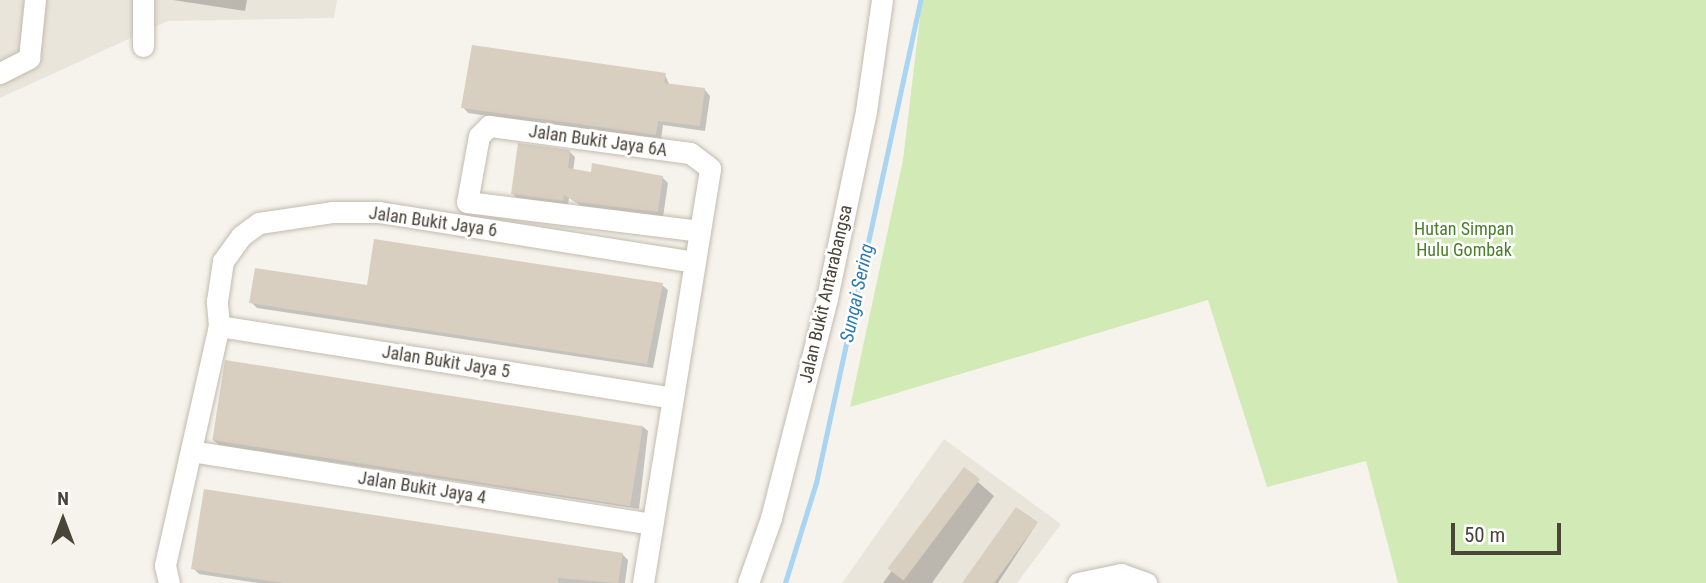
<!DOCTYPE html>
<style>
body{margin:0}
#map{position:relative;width:1706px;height:583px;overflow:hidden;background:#f6f3ec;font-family:"Roboto Condensed",sans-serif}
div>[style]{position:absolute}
.residential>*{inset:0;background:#eae5da}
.green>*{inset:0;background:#d2eab5}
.shadow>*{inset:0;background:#0003}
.stream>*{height:4.5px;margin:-2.25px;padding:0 2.25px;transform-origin:2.25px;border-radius:2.25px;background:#a9d4f2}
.building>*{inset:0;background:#d8cfc1;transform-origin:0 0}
.roads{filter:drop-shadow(0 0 2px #c2bbae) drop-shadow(0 0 2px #c2bbae)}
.minor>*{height:21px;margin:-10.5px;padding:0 10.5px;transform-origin:10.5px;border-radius:10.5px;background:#fff}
span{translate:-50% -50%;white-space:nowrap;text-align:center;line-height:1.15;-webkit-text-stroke:5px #fff;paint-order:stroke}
.street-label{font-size:18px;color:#4b4439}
.park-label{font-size:18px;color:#4a7f2a}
.water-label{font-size:19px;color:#2e7ab2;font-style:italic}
.north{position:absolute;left:28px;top:485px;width:70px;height:70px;-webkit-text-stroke:5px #fff;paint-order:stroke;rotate:0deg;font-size:19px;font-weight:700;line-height:28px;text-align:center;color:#4b4439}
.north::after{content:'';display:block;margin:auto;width:24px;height:32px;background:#4b4439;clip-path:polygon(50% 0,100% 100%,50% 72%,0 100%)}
.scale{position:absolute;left:1451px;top:523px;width:110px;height:32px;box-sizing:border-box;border:4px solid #4b4439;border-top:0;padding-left:9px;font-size:21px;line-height:24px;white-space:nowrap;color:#4b4439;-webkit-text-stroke:5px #fff;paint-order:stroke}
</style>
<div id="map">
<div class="residential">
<i style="clip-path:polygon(0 0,337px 0,334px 18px,168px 21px,0 98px)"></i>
<i style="clip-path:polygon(944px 439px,1061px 524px,1017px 583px,842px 583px)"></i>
</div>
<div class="green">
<i style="clip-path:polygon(922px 0,1706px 0,1706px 583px,1398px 583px,1366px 461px,1267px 487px,1208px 300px,850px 407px,903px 160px)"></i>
</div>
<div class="shadow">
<i style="clip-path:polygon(173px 0,247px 0,245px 11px)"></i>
<i style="clip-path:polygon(665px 75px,670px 86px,705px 90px,710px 96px,705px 131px,663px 125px,661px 140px,468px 113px,463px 107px)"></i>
<i style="clip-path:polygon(570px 152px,575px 157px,573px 171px,662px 177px,668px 183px,663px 217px,583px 207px,569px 198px,568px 205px,518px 199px,513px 194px)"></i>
<i style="clip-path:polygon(662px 285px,668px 290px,653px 368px,257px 308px,251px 302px,369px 287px)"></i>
<i style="clip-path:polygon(642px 426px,648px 431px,639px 509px,219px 445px,213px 440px)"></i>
<i style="clip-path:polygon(964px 470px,994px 496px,932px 583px,883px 583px)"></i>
<i style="clip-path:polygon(1037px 523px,998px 583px,964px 583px)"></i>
<i style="clip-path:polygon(622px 554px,628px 560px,625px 583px,258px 583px,199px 574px,193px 568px)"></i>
</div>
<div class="stream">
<i style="left:785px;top:583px;width:105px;rotate:-72.8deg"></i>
<i style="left:816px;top:483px;width:494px;rotate:-77.8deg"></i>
</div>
<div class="building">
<i style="clip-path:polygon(472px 45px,666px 73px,664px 83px,705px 88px,700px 126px,658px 121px,656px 135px,461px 108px)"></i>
<i style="clip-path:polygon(518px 143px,570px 150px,568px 168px,591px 172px,592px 163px,663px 176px,658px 212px,576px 202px,564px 195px,563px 201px,511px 194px)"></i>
<i style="clip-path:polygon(374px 239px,663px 283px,647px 364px,249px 303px,255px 268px,367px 285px)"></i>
<i style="left:225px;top:360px;width:423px;height:81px;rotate:9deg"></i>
<i style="left:964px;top:467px;width:20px;height:127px;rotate:37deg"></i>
<i style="clip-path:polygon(204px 489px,623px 553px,618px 583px,558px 578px,558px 583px,283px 583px,191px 569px)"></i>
<i style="clip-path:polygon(1016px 507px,1038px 522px,994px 583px,962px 583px)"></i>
</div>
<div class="roads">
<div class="minor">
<i style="left:143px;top:0;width:46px;rotate:90deg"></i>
<i style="left:0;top:73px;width:33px;rotate:-27deg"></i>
<i style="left:29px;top:58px;width:58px;rotate:-84.1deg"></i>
<i style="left:219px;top:326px;width:459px;rotate:9deg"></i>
<i style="left:191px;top:451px;width:467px;rotate:9deg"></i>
<i style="left:169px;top:583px;width:18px;rotate:-103deg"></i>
<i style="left:165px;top:565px;width:245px;rotate:-77.3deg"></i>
<i style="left:219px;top:326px;width:25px;rotate:-95deg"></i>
<i style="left:217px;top:301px;width:40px;rotate:-81.5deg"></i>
<i style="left:223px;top:261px;width:31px;rotate:-54deg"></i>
<i style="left:241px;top:236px;width:22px;rotate:-36deg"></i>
<i style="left:259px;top:223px;width:75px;rotate:-8.5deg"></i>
<i style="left:333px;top:212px;width:46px"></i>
<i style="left:379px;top:212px;width:319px;rotate:9deg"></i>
<i style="left:643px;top:583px;width:420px;rotate:-80.8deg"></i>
<i style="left:710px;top:168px;width:25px;rotate:-143deg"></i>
<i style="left:690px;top:153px;width:203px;rotate:-172.3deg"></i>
<i style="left:489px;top:126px;width:14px;rotate:135deg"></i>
<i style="left:479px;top:136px;width:67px;rotate:100.3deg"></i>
<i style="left:467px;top:202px;width:234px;rotate:7.1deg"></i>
<i style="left:748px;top:583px;width:69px;rotate:-70.5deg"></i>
<i style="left:771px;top:518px;width:227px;rotate:-75.7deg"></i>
<i style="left:827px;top:298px;width:191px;rotate:-78.2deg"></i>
<i style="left:866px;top:111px;width:112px;rotate:-81.8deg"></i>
<i style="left:1078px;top:583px;width:44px;rotate:-11.8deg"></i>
<i style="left:1121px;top:574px;width:27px;rotate:20deg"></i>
</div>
</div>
<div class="street-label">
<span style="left:598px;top:141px;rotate:8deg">Jalan Bukit Jaya 6A</span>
<span style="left:433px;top:222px;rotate:8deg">Jalan Bukit Jaya 6</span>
<span style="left:826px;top:294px;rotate:-77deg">Jalan Bukit Antarabangsa</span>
<span style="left:446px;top:362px;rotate:9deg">Jalan Bukit Jaya 5</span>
<span style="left:422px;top:488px;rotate:9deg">Jalan Bukit Jaya 4</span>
</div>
<div class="park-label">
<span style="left:1464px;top:240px">Hutan Simpan<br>Hulu Gombak</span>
</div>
<div class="water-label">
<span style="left:857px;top:293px;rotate:-78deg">Sungai Sering</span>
</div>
<div class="north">N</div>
<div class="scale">50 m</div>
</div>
